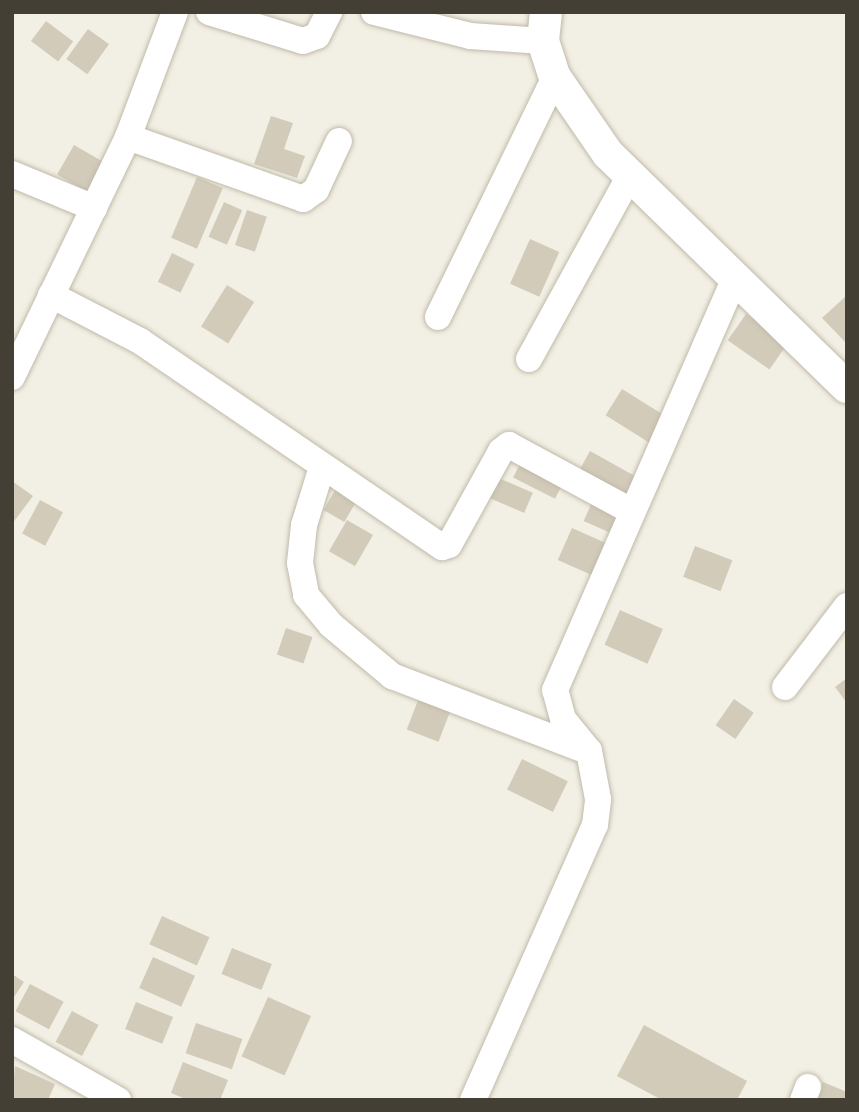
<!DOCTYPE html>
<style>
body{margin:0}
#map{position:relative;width:859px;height:1112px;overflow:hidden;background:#f2efe4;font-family:"Work Sans",sans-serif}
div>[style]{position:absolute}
.building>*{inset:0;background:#d3cbba;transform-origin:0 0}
.roads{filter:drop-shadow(0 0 2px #c0baaa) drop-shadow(0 0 2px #c0baaa)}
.minor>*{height:26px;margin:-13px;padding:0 13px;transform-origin:13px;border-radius:13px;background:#fff}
.tertiary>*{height:32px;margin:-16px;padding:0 16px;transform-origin:16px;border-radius:16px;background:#fff}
span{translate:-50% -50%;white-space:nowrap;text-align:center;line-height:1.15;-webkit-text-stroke:5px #fff;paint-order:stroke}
.frame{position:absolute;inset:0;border:14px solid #443f34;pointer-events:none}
</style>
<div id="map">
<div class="building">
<i style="left:46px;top:21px;width:34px;height:25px;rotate:37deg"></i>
<i style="left:88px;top:29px;width:26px;height:37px;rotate:36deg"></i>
<i style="clip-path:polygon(271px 116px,293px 123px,284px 149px,305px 156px,297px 178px,254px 164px)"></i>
<i style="left:74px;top:145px;width:40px;height:34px;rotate:30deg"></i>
<i style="left:197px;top:177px;width:28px;height:66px;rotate:23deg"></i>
<i style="left:224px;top:202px;width:20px;height:38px;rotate:24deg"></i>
<i style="left:247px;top:210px;width:21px;height:37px;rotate:19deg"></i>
<i style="left:530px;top:239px;width:32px;height:49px;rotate:24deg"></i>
<i style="left:172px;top:253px;width:25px;height:32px;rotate:26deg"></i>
<i style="left:227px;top:285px;width:32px;height:49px;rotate:32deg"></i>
<i style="clip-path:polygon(847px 295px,847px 344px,822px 318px)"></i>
<i style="left:746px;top:314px;width:51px;height:32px;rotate:35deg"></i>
<i style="left:622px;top:389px;width:54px;height:31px;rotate:32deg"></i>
<i style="left:590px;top:451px;width:57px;height:22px;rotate:29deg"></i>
<i style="left:524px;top:456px;width:47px;height:24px;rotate:27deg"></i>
<i style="left:496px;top:477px;width:40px;height:22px;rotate:23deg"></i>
<i style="clip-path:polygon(12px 481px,33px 496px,12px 524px)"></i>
<i style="left:338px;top:485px;width:24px;height:29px;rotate:30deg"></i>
<i style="left:40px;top:500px;width:26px;height:38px;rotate:28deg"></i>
<i style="left:593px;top:500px;width:37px;height:23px;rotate:24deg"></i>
<i style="left:347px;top:520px;width:30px;height:36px;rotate:30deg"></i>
<i style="left:572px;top:528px;width:45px;height:35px;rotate:24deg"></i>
<i style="left:695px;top:546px;width:40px;height:33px;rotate:21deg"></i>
<i style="left:620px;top:610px;width:47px;height:38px;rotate:24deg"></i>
<i style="left:286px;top:628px;width:28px;height:28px;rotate:19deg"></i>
<i style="clip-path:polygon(847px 678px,847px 703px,835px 687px)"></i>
<i style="left:420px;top:695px;width:34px;height:37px;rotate:21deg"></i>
<i style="left:734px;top:699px;width:24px;height:32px;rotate:35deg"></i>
<i style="left:522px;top:759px;width:51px;height:34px;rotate:26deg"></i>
<i style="left:162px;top:916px;width:52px;height:31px;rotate:24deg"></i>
<i style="left:232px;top:948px;width:43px;height:28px;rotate:22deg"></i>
<i style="left:153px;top:957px;width:46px;height:34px;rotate:24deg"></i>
<i style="clip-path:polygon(12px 974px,24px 982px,12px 1000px)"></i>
<i style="left:30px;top:984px;width:38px;height:31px;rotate:28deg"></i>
<i style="left:268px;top:997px;width:47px;height:65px;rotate:24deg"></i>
<i style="left:136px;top:1002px;width:40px;height:29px;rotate:22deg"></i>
<i style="left:72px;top:1011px;width:30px;height:35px;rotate:28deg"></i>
<i style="left:196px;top:1023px;width:49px;height:32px;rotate:19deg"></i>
<i style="clip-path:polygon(644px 1025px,747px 1081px,737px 1100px,662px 1100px,617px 1076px)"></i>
<i style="clip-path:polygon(183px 1062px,228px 1080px,220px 1100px,188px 1100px,171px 1093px)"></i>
<i style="clip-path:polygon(15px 1066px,55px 1084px,48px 1100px,12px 1100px)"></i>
<i style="clip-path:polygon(823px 1082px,847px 1092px,847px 1100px,815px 1100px)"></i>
</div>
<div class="roads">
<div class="minor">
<i style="left:209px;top:12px;width:98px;rotate:17.1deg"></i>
<i style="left:303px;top:41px;width:15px;rotate:-20deg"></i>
<i style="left:317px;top:36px;width:27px;rotate:-63deg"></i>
<i style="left:374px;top:12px;width:99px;rotate:14deg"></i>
<i style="left:470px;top:36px;width:73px;rotate:3.9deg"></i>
<i style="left:128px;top:137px;width:186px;rotate:19.5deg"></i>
<i style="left:303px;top:199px;width:16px;rotate:-35deg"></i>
<i style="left:316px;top:190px;width:54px;rotate:-64.9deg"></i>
<i style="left:12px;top:174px;width:89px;rotate:22.5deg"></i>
<i style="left:51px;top:295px;width:100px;rotate:27.3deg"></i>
<i style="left:140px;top:341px;width:366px;rotate:34.3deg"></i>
<i style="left:442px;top:547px;width:7px;rotate:-16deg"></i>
<i style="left:449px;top:545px;width:107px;rotate:-61deg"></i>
<i style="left:501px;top:451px;width:10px;rotate:-37deg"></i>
<i style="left:509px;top:445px;width:139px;rotate:28.4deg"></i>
<i style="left:438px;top:317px;width:267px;rotate:-64deg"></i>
<i style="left:529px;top:359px;width:210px;rotate:-61.2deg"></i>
<i style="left:12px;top:377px;width:267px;rotate:-64.2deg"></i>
<i style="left:128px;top:137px;width:134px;rotate:-69.4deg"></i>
<i style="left:322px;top:467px;width:61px;rotate:107.2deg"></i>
<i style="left:304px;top:525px;width:38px;rotate:96deg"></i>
<i style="left:300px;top:563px;width:33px;rotate:79deg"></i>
<i style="left:306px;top:595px;width:39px;rotate:50deg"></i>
<i style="left:331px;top:625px;width:80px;rotate:39.9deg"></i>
<i style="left:392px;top:676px;width:209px;rotate:21deg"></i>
<i style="left:785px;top:687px;width:102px;rotate:-52.6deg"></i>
<i style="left:12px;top:1040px;width:122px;rotate:29.5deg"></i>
<i style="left:473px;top:1100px;width:301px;rotate:-66.1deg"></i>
<i style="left:595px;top:825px;width:26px;rotate:-83deg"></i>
<i style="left:598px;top:799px;width:49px;rotate:-100.6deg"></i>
<i style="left:589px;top:751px;width:41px;rotate:-129.1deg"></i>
<i style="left:563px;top:719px;width:30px;rotate:-105deg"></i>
<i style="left:555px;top:690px;width:450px;rotate:-66.4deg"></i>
<i style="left:803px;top:1100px;width:14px;rotate:-69deg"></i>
</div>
<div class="tertiary">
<i style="left:546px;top:12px;width:29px;rotate:96deg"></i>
<i style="left:543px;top:41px;width:38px;rotate:72deg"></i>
<i style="left:555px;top:77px;width:93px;rotate:55.5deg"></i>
<i style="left:608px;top:154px;width:334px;rotate:44.3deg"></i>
</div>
</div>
<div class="frame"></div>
</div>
